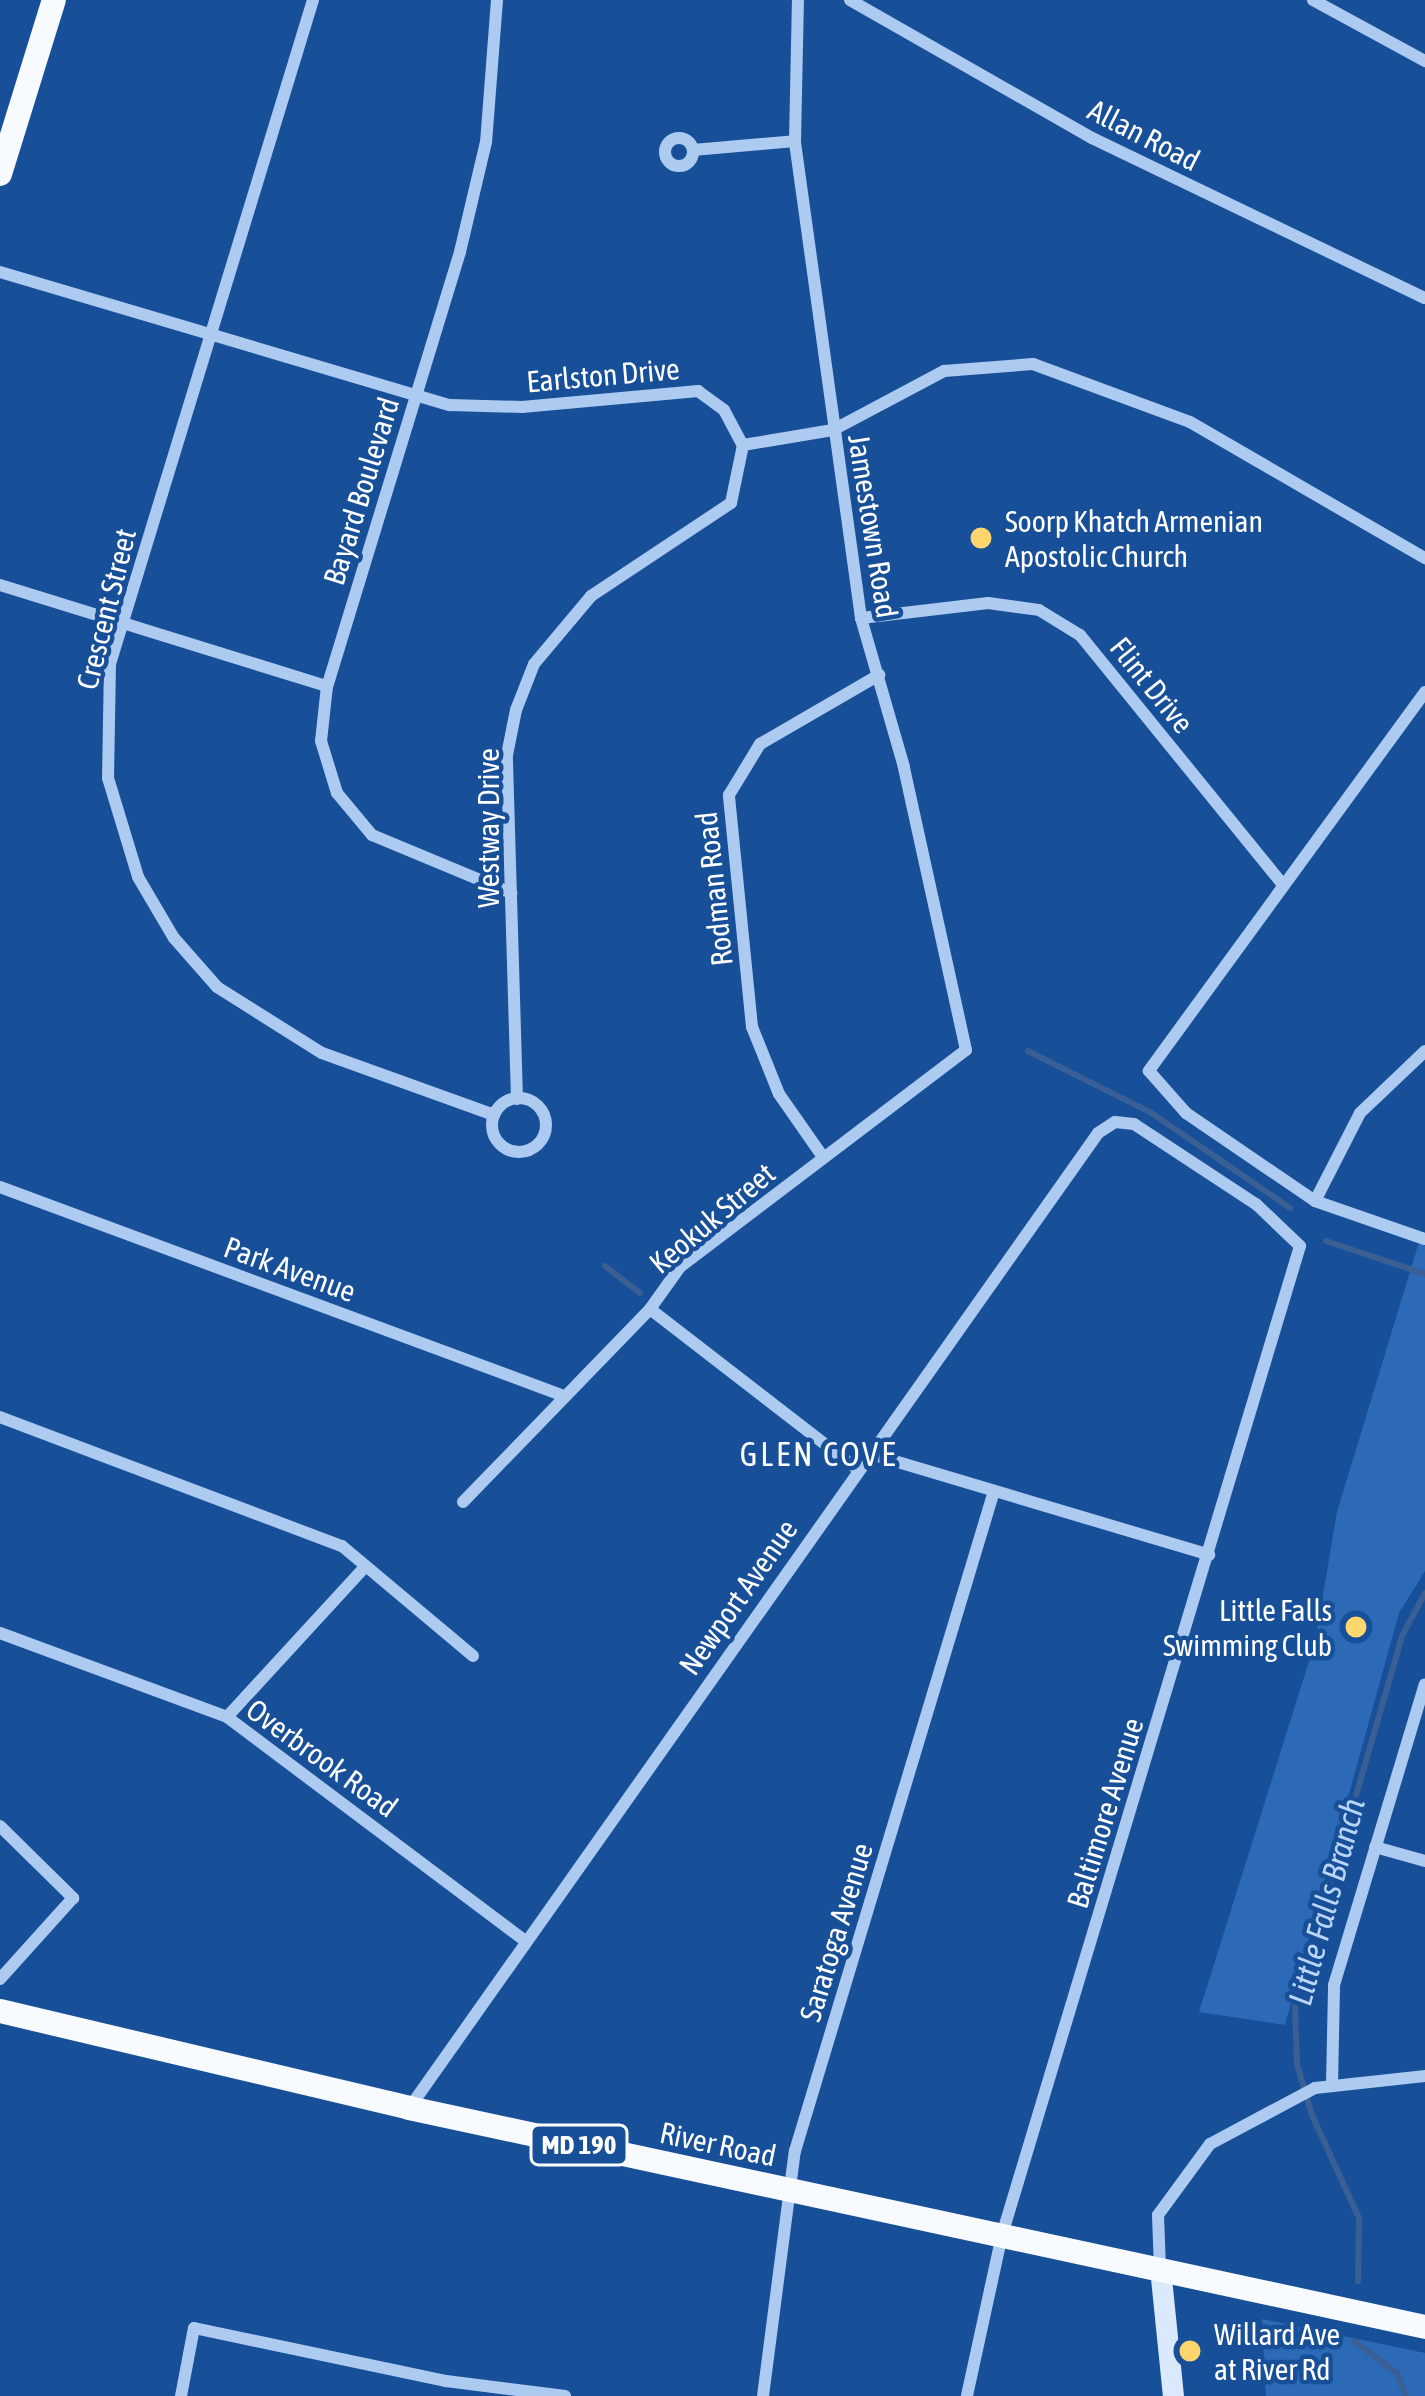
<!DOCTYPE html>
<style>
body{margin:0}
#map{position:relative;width:1425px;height:2396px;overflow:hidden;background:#184f99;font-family:"Asap Condensed",sans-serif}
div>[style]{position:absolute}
.green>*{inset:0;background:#2c69b6}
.stream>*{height:6px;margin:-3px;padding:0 3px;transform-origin:3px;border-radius:3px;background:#395f95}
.street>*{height:12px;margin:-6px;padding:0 6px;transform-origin:6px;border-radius:6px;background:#adcbf1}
.street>.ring{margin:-6px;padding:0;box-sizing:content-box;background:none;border:12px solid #adcbf1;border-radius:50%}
.secondary>*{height:21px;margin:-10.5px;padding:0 10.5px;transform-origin:10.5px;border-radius:10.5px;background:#dbe9fc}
.primary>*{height:24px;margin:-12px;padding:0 12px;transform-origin:12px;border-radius:12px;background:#f7faff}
.dots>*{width:33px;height:33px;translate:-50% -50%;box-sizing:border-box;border:6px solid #184f99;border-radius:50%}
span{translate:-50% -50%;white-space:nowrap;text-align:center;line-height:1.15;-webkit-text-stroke:9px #184f99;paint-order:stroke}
.shield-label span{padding:3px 9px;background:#184f99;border:3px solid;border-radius:9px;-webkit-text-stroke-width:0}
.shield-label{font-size:27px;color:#fff;font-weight:700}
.street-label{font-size:30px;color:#fff}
.poi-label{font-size:30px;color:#fff}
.left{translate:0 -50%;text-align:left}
.right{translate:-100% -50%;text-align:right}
.neighbourhood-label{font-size:33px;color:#fff;letter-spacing:3px}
.water-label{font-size:33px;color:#b9d5f8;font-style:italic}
</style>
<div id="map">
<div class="green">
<i style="clip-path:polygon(1419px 1242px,1425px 1246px,1425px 1571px,1399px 1613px,1285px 2025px,1199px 2012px,1315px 1642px,1337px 1512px)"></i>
<i style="clip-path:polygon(1262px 2319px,1425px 2353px,1425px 2396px,1266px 2396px)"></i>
</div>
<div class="stream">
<i style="left:1028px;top:1051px;width:136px;rotate:26.6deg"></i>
<i style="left:1150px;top:1112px;width:170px;rotate:34.4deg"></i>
<i style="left:1326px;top:1241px;width:104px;rotate:18.4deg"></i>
<i style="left:605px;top:1266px;width:44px;rotate:37.6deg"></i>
<i style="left:1358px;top:2281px;width:63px;rotate:-89.1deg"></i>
<i style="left:1359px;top:2218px;width:113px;rotate:-114.5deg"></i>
<i style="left:1312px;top:2115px;width:53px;rotate:-106.4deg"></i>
<i style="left:1297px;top:2064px;width:57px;rotate:-92deg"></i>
<i style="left:1295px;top:2007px;width:386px;rotate:-73.9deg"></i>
<i style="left:1402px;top:1636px;width:49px;rotate:-61.9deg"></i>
<i style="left:1354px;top:2341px;width:54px;rotate:36.7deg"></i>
<i style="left:1397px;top:2373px;width:25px;rotate:69deg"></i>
</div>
<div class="street">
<i style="left:313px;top:0;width:694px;rotate:107deg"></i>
<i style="left:110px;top:664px;width:114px;rotate:91deg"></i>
<i style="left:108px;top:778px;width:103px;rotate:73.1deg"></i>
<i style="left:138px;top:877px;width:71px;rotate:59.5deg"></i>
<i style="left:174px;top:938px;width:65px;rotate:48.7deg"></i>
<i style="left:217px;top:987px;width:124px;rotate:32.2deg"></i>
<i style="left:322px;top:1053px;width:183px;rotate:19.8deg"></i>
<i style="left:497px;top:0;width:142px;rotate:94.4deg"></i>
<i style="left:486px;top:142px;width:113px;rotate:103.3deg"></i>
<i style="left:460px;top:252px;width:454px;rotate:107deg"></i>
<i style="left:327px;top:686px;width:55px;rotate:96.2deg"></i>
<i style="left:321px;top:741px;width:54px;rotate:72.9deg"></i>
<i style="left:337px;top:793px;width:55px;rotate:50.2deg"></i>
<i style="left:372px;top:835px;width:151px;rotate:22.6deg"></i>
<i style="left:850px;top:0;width:279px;rotate:29.7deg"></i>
<i style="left:1092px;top:138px;width:369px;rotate:25.7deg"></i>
<i style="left:1313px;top:0;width:128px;rotate:28.6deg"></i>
<i class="ring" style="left:665px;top:138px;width:16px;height:16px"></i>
<i style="left:693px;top:150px;width:102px;rotate:-5deg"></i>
<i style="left:0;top:272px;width:469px;rotate:16.5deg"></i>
<i style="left:450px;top:405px;width:72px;rotate:1.6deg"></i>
<i style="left:522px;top:407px;width:177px;rotate:-5.2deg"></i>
<i style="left:698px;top:391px;width:32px;rotate:36deg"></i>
<i style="left:724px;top:410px;width:40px;rotate:62deg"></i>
<i style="left:743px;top:445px;width:91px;rotate:-9.5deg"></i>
<i style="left:833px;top:430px;width:126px;rotate:-28deg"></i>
<i style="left:944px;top:371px;width:89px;rotate:-4.5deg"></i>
<i style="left:1033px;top:364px;width:167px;rotate:20.3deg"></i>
<i style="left:1190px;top:422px;width:272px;rotate:30.1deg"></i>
<i style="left:0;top:585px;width:342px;rotate:17.2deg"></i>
<i style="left:861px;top:618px;width:128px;rotate:-6.7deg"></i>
<i style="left:988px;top:603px;width:51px;rotate:7.8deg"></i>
<i style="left:1039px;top:610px;width:48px;rotate:31.4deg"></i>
<i style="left:1080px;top:635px;width:323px;rotate:50.9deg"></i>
<i style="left:1425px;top:692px;width:469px;rotate:126.1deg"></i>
<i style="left:1149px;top:1071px;width:56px;rotate:48.6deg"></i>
<i style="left:1186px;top:1113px;width:156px;rotate:34.3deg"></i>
<i style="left:1315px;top:1201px;width:116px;rotate:19.1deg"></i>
<i class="ring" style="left:492px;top:1098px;width:42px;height:42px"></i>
<i style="left:517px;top:1099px;width:344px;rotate:-91.7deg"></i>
<i style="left:507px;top:755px;width:46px;rotate:-78.7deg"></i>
<i style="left:516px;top:710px;width:49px;rotate:-68.6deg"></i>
<i style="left:534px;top:664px;width:89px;rotate:-50deg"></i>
<i style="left:591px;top:596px;width:168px;rotate:-33.6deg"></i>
<i style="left:731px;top:503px;width:59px;rotate:-78.3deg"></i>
<i style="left:823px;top:1157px;width:77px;rotate:-124.9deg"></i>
<i style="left:779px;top:1094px;width:72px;rotate:-111.9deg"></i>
<i style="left:752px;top:1027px;width:233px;rotate:-95.7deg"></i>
<i style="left:729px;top:795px;width:60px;rotate:-58.7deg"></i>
<i style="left:760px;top:744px;width:138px;rotate:-30.1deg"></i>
<i style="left:0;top:1187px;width:601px;rotate:20.33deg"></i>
<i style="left:1315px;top:1201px;width:99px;rotate:-62.9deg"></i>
<i style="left:1360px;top:1113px;width:90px;rotate:-43.6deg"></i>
<i style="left:650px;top:1309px;width:263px;rotate:37.7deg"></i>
<i style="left:0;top:1417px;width:366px;rotate:20.7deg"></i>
<i style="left:342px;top:1546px;width:171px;rotate:40deg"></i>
<i style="left:871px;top:1454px;width:353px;rotate:16.6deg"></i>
<i style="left:463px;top:1502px;width:269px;rotate:-45.9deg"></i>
<i style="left:650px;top:1309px;width:52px;rotate:-54.5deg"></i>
<i style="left:680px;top:1267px;width:359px;rotate:-37.2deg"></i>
<i style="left:966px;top:1050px;width:290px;rotate:-102.4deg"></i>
<i style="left:904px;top:767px;width:155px;rotate:-106.1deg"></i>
<i style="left:861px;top:618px;width:482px;rotate:-97.9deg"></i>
<i style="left:795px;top:141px;width:141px;rotate:-88.8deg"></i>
<i style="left:0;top:1633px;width:242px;rotate:20.3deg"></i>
<i style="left:227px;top:1717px;width:371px;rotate:36.9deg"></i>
<i style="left:227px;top:1717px;width:202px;rotate:-47.4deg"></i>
<i style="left:0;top:1826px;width:103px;rotate:44.6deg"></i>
<i style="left:73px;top:1898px;width:109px;rotate:132deg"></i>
<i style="left:1375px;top:1847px;width:52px;rotate:15.6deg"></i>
<i style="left:1332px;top:2084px;width:99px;rotate:-88.8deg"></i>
<i style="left:1334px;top:1985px;width:314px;rotate:-73.2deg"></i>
<i style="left:410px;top:2107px;width:1192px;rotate:-54.76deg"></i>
<i style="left:1098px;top:1133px;width:20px;rotate:-33deg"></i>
<i style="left:1115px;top:1122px;width:19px;rotate:6deg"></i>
<i style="left:1134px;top:1124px;width:146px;rotate:33.3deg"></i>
<i style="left:1256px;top:1204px;width:61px;rotate:43.7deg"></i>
<i style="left:1300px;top:1246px;width:1033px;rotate:106.77deg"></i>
<i style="left:1002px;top:2235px;width:165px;rotate:102.3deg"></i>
<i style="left:1160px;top:2268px;width:53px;rotate:-92.2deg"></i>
<i style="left:1158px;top:2215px;width:88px;rotate:-53.8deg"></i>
<i style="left:1210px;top:2144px;width:119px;rotate:-28.1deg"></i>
<i style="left:1315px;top:2088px;width:111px;rotate:-6.2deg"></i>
<i style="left:181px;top:2396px;width:69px;rotate:-79.2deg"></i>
<i style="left:194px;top:2328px;width:258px;rotate:11.9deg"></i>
<i style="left:446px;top:2381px;width:120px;rotate:7.2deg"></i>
<i style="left:763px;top:2396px;width:247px;rotate:-82.6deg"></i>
<i style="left:795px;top:2151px;width:689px;rotate:-73.22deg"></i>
</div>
<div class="secondary">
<i style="left:1160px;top:2268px;width:129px;rotate:84.2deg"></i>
</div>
<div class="primary">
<i style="left:0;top:174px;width:182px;rotate:-72.8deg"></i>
<i style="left:0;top:2011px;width:420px;rotate:13.3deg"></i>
<i style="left:409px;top:2108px;width:1039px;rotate:12.16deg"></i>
</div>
<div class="dots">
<i style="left:981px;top:538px;background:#ffd66d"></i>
<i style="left:1356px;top:1627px;background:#ffd66d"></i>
<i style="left:1190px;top:2351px;background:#ffd66d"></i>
</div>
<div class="shield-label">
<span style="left:579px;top:2145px">MD 190</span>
</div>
<div class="street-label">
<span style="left:1144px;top:135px;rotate:27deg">Allan Road</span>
<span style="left:603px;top:375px;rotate:-5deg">Earlston Drive</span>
<span style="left:361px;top:491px;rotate:-73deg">Bayard Boulevard</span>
<span style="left:873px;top:526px;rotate:81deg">Jamestown Road</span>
<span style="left:106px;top:609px;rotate:-76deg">Crescent Street</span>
<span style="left:1152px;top:685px;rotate:51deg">Flint Drive</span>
<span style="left:488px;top:828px;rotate:-90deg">Westway Drive</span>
<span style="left:714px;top:889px;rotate:-96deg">Rodman Road</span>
<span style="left:712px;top:1218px;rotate:-40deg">Keokuk Street</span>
<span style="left:290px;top:1269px;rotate:20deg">Park Avenue</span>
<span style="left:738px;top:1597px;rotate:-55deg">Newport Avenue</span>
<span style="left:322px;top:1758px;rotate:36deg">Overbrook Road</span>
<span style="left:1105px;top:1813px;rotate:-73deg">Baltimore Avenue</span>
<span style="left:836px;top:1932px;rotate:-73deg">Saratoga Avenue</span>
<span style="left:718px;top:2144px;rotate:12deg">River Road</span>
</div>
<div class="poi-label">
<span class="left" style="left:1005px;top:538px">Soorp Khatch Armenian<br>Apostolic Church</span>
<span class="right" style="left:1332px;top:1627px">Little Falls<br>Swimming Club</span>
<span class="left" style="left:1214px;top:2351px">Willard Ave<br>at River Rd</span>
</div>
<div class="neighbourhood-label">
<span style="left:819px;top:1455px">GLEN COVE</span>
</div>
<div class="water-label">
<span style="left:1327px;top:1902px;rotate:-75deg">Little Falls Branch</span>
</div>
</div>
